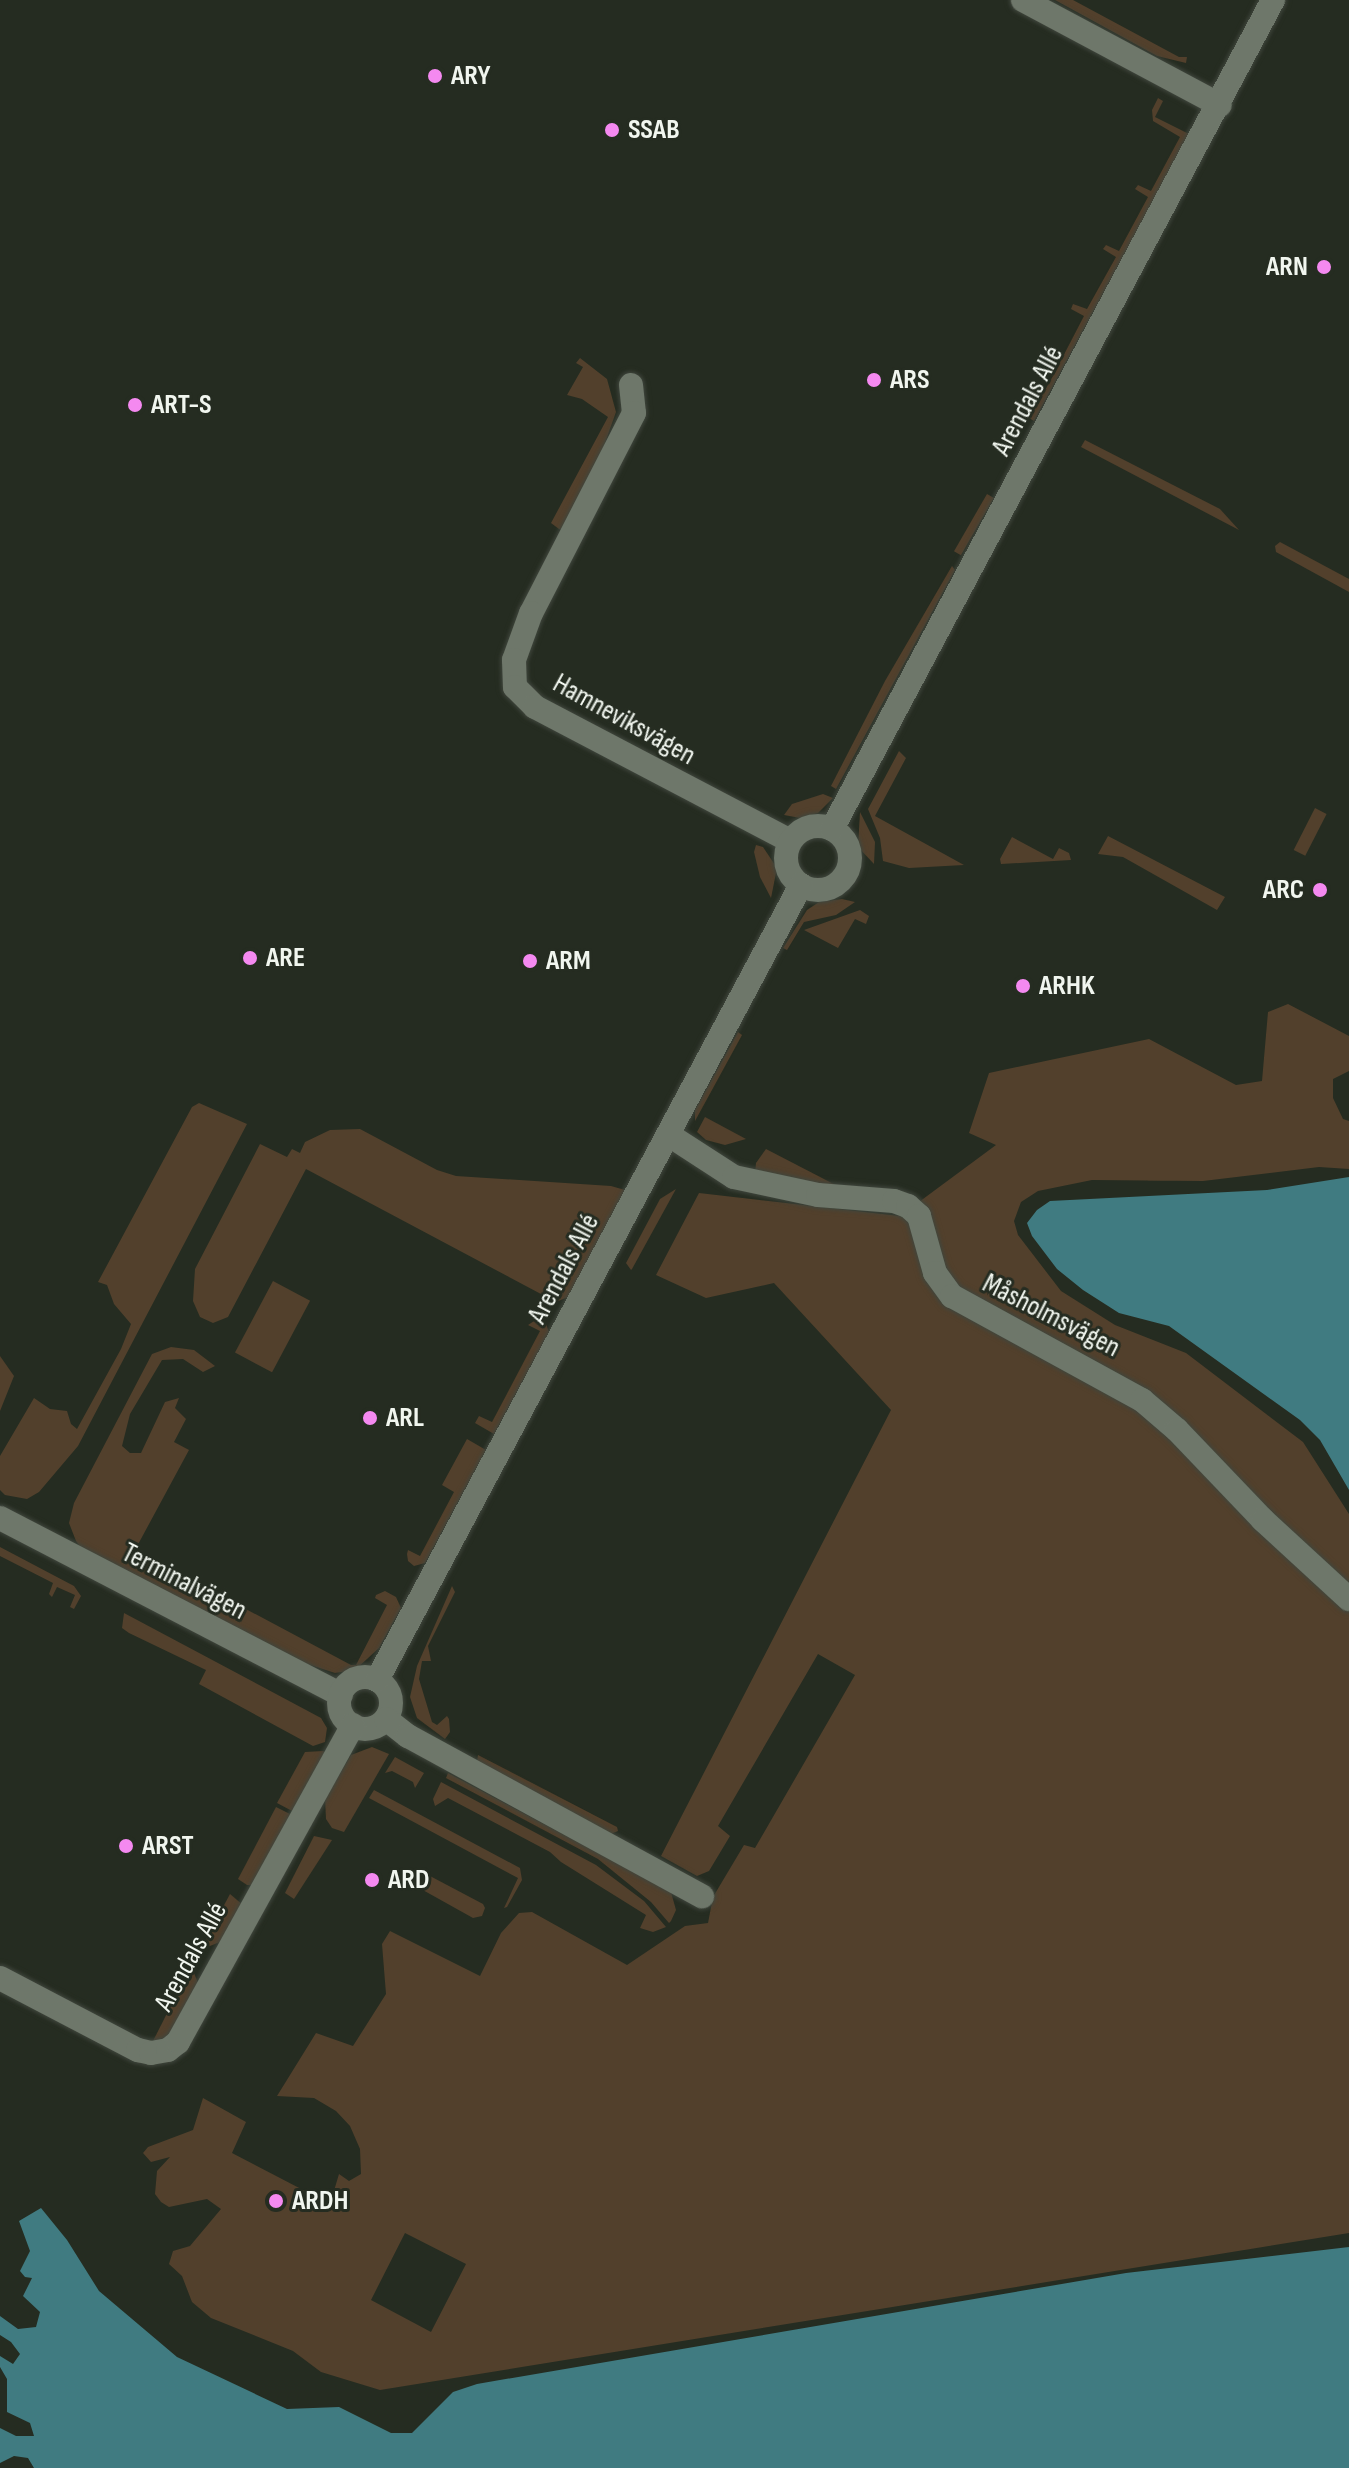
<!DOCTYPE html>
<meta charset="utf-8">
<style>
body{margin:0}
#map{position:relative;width:1349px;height:2468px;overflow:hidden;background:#252c21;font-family:"Sofia Sans Condensed",sans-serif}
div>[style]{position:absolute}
.green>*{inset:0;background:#52402c;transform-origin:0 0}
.water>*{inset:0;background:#407b81}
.roads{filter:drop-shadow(0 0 2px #40463d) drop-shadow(0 0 2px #40463d)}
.minor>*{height:24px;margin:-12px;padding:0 12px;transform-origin:12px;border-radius:12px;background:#6e776a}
.minor>.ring{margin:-12px;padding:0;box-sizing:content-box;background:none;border:24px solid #6e776a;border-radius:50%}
.dots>*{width:22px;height:22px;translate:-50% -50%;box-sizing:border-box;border:4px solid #252c21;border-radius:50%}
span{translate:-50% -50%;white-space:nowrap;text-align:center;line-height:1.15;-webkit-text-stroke:6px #252c21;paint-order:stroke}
.poi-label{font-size:28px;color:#f1f6ef;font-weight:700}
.left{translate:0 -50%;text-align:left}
.right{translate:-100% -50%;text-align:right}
.street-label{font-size:28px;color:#f1f6ef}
</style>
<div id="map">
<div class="green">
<i style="clip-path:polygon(1055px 0,1073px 0,1179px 57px,1187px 57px,1186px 63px,1157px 56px)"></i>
<i style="clip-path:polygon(1158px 98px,1163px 101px,1155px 117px,1189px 134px,1034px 421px,1029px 418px,1053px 376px,1040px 369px,1043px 364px,1056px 370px,1084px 316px,1071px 309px,1073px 304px,1087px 309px,1116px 257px,1103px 249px,1106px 245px,1119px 251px,1148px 197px,1135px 189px,1138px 185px,1151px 191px,1180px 137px,1153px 121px,1152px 110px)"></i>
<i style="clip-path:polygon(580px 358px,607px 379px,616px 412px,599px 460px,563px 529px,559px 529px,551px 523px,608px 417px,582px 399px,567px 395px,583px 367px,576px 363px)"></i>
<i style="clip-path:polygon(1085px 440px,1220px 509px,1239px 530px,1081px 447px)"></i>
<i style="left:987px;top:494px;width:8px;height:66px;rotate:30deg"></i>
<i style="clip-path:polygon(1280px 542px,1349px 579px,1349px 592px,1276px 552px,1275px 546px)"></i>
<i style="clip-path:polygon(952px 566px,955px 570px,836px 789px,831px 786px,885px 681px)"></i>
<i style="clip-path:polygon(899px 751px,906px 758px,875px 816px,964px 865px,909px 868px,883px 861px,880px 838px,868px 809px)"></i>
<i style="clip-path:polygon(823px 794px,833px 798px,818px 813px,800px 818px,784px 815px,792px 804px)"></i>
<i style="left:1315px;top:808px;width:13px;height:47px;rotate:27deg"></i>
<i style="clip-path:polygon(860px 812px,875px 842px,874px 864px,858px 847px)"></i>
<i style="clip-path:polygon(1108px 836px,1225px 897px,1217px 910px,1123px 857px,1098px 854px)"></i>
<i style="clip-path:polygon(1012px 837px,1053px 859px,1059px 848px,1069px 853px,1071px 860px,1001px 864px,1000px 859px)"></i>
<i style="clip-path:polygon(756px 845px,763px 847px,777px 868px,771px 898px,760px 877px,754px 852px)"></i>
<i style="clip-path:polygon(842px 899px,855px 902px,836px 915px,804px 922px,787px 950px,783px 948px,807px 910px,819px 902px)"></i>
<i style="clip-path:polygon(860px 910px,869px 916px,866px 924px,855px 919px,838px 948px,804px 930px)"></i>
<i style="clip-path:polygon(evenodd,1288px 1004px,1349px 1036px,1349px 1071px,1333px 1079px,1333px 1098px,1343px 1119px,1349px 1121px,1349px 1169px,1319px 1167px,1203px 1181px,1092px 1180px,1038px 1191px,1021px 1202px,1014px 1221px,1018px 1235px,1061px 1291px,1115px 1325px,1186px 1353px,1303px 1442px,1349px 1514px,1349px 2233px,380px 2390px,321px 2372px,293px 2351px,211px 2318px,192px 2302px,182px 2276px,169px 2264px,173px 2251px,190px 2246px,221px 2209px,207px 2199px,169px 2207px,161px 2202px,155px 2194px,157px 2171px,170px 2157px,151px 2162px,143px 2153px,148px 2147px,193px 2130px,203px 2098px,246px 2122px,232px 2153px,330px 2204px,339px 2174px,349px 2181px,361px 2174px,360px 2149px,350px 2126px,336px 2111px,314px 2098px,277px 2096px,316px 2033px,353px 2046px,386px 1994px,382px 1944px,390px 1931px,480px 1976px,501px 1933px,519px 1913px,532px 1912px,627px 1965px,685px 1926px,708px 1923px,713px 1897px,744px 1845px,755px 1848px,855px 1675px,818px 1654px,718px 1826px,730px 1836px,709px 1871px,697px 1876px,661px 1856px,891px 1410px,774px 1283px,706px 1298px,656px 1275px,699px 1193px,900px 1216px,996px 1145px,969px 1133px,989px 1073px,1149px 1039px,1236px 1085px,1262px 1081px,1268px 1012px,1288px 1004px,405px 2233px,466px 2264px,431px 2332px,371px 2300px,405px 2233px)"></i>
<i style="clip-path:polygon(738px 1032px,742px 1035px,695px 1121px,695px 1110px)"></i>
<i style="clip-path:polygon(199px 1103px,247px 1124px,78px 1446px,39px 1492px,27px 1499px,5px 1495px,0 1490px,0 1456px,34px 1398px,50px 1409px,67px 1411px,71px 1424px,77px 1429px,121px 1349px,131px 1324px,114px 1304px,107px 1285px,98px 1282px,192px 1107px)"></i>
<i style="clip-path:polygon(705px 1117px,746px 1139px,725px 1145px,706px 1140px,697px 1132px)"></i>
<i style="clip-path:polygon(360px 1129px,437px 1170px,456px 1176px,611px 1186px,625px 1190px,568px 1297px,556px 1302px,306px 1169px,228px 1317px,213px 1323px,200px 1317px,193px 1301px,195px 1269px,260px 1144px,287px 1157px,292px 1149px,300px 1153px,305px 1142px,330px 1130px)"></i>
<i style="clip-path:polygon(766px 1149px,851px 1193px,755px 1173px,756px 1163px)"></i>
<i style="clip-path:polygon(676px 1189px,632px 1269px,631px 1270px,626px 1263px,660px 1199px)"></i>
<i style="left:273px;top:1281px;width:42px;height:81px;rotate:28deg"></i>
<i style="clip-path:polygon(537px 1319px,546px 1324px,549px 1332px,494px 1434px,475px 1423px,479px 1416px,492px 1422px,540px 1331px,528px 1325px)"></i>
<i style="clip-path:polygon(171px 1347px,194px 1350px,215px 1366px,203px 1372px,183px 1359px,162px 1360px,130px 1414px,122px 1446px,130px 1453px,141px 1453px,165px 1402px,179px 1398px,175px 1408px,186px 1419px,174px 1442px,189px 1450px,135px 1550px,351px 1665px,356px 1665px,387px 1605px,375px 1598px,376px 1595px,385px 1591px,396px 1597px,401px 1608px,379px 1648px,355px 1670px,335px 1673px,304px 1663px,81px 1548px,76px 1541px,69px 1523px,74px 1503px,152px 1354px)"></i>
<i style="clip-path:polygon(0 1356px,14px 1376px,0 1411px)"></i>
<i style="clip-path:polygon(467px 1439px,486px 1450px,425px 1563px,414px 1566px,408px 1561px,407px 1554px,408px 1550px,420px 1556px,454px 1492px,442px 1485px)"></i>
<i style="clip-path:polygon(0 1547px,74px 1586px,81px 1596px,74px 1609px,70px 1607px,75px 1595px,57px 1587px,52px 1597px,49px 1594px,53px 1583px,0 1556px)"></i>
<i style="clip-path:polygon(452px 1586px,455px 1592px,428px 1646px,431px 1661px,422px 1661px,419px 1679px,432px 1722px,437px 1725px,447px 1716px,449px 1719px,450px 1732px,445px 1739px,417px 1718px,410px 1697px,417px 1666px)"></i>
<i style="clip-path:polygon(124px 1613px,321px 1718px,327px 1728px,325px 1742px,313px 1746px,199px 1684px,206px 1670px,129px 1633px,122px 1628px)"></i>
<i style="clip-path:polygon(372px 1747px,389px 1754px,344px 1832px,332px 1828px,326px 1819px,325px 1799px,351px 1755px)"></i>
<i style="clip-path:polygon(323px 1751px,326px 1753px,294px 1812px,277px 1803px,305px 1752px)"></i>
<i style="clip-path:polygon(478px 1755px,617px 1827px,618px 1831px,611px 1834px,477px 1761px)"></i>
<i style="clip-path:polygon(395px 1757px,424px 1773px,415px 1788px,413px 1782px,392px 1771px,385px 1773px)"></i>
<i style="clip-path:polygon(448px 1773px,671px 1892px,676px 1910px,671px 1921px,669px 1923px,651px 1902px,598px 1859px,446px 1778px)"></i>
<i style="clip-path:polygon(441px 1782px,596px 1865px,644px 1901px,666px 1927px,653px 1932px,640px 1928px,646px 1915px,561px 1862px,550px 1852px,448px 1798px,435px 1806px,433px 1799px)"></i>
<i style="clip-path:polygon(374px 1790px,520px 1868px,522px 1880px,507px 1907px,504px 1908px,518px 1878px,369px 1798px)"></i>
<i style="clip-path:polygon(276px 1807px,292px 1815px,253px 1885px,247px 1885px,238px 1879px)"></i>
<i style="clip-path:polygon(314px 1836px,332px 1840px,294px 1899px,285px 1893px)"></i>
<i style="clip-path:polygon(430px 1876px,483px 1904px,485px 1908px,482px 1916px,473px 1918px,421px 1889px,422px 1880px)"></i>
<i style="clip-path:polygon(230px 1894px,243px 1905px,225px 1940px,200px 1950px)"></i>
<i style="clip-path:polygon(191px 1966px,199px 1985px,181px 2024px,165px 2038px,153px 2041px)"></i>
</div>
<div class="water">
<i style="clip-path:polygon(1349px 1177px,1349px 1490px,1320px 1440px,1300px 1420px,1169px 1326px,1119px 1313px,1083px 1290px,1057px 1269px,1032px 1236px,1027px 1223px,1037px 1210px,1050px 1201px,1267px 1190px)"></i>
<i style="clip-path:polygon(41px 2208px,67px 2240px,99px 2291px,177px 2357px,287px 2409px,339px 2407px,391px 2433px,412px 2433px,453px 2392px,477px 2384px,1126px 2273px,1349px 2247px,1349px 2468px,34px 2468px,28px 2458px,14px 2456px,0 2463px,0 2428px,16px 2436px,34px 2436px,30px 2423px,7px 2412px,7px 2379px,0 2367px,0 2356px,13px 2364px,20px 2354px,11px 2342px,0 2335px,0 2316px,18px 2329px,36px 2327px,40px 2312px,23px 2296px,32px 2278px,25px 2277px,20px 2271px,30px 2251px,19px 2221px)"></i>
</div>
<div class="roads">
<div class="minor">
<i style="left:1023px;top:0;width:223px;rotate:28.1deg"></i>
<i style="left:631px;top:385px;width:28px;rotate:84deg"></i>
<i style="left:634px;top:413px;width:225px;rotate:117.2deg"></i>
<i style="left:531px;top:613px;width:50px;rotate:109.9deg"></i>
<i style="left:514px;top:660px;width:27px;rotate:88deg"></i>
<i style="left:515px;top:687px;width:28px;rotate:45deg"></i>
<i style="left:535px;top:707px;width:288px;rotate:27.7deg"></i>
<i class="ring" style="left:786px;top:826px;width:40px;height:40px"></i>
<i style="left:832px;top:829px;width:939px;rotate:-61.99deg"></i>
<i style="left:669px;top:1135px;width:77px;rotate:32.9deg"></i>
<i style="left:734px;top:1177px;width:86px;rotate:12.1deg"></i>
<i style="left:818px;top:1195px;width:76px;rotate:4.5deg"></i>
<i style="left:894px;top:1201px;width:15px;rotate:20deg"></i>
<i style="left:908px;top:1206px;width:15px;rotate:42deg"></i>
<i style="left:919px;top:1216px;width:59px;rotate:74.3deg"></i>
<i style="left:935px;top:1273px;width:29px;rotate:54deg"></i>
<i style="left:952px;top:1296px;width:217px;rotate:28.7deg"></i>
<i style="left:1142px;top:1400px;width:46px;rotate:40.6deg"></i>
<i style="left:1177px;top:1430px;width:124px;rotate:46.3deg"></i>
<i style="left:1263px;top:1520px;width:117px;rotate:42.6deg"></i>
<i style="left:0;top:1518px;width:384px;rotate:27.4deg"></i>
<i class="ring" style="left:339px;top:1677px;width:28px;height:28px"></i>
<i style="left:377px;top:1680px;width:901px;rotate:-61.93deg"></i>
<i style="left:386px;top:1719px;width:28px;rotate:38deg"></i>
<i style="left:408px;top:1736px;width:335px;rotate:28.6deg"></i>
<i style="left:0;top:1978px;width:156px;rotate:27.6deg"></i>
<i style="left:138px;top:2050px;width:13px;rotate:13deg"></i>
<i style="left:151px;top:2053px;width:17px;rotate:-10deg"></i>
<i style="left:168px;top:2050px;width:13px;rotate:-39deg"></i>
<i style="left:178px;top:2042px;width:362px;rotate:-61.1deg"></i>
</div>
</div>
<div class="dots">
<i style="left:435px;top:76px;background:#f489f0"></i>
<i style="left:612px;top:130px;background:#f489f0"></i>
<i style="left:1324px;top:267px;background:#f489f0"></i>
<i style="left:874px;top:380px;background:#f489f0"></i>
<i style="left:135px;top:405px;background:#f489f0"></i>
<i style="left:1320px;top:890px;background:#f489f0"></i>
<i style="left:250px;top:958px;background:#f489f0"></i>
<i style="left:530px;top:961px;background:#f489f0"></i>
<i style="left:1023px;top:986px;background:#f489f0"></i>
<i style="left:370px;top:1418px;background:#f489f0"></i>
<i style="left:126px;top:1846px;background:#f489f0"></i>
<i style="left:372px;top:1880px;background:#f489f0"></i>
<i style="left:276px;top:2201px;background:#f489f0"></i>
</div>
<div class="poi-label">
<span class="left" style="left:451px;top:76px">ARY</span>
<span class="left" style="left:628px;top:130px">SSAB</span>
<span class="right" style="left:1308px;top:267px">ARN</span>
<span class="left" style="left:890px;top:380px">ARS</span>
<span class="left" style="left:151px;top:405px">ART-S</span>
<span class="right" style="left:1304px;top:890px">ARC</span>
<span class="left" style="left:266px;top:958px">ARE</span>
<span class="left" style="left:546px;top:961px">ARM</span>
<span class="left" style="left:1039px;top:986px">ARHK</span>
<span class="left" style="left:386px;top:1418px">ARL</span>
<span class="left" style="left:142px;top:1846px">ARST</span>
<span class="left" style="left:388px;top:1880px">ARD</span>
<span class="left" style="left:292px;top:2201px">ARDH</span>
</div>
<div class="street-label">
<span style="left:1028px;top:401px;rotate:-62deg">Arendals Allé</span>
<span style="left:624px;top:720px;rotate:29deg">Hamneviksvägen</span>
<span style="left:564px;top:1269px;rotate:-62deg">Arendals Allé</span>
<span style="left:1051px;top:1316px;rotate:27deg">Måsholmsvägen</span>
<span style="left:184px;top:1582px;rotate:27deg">Terminalvägen</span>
<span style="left:191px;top:1957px;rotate:-61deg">Arendals Allé</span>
</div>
</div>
